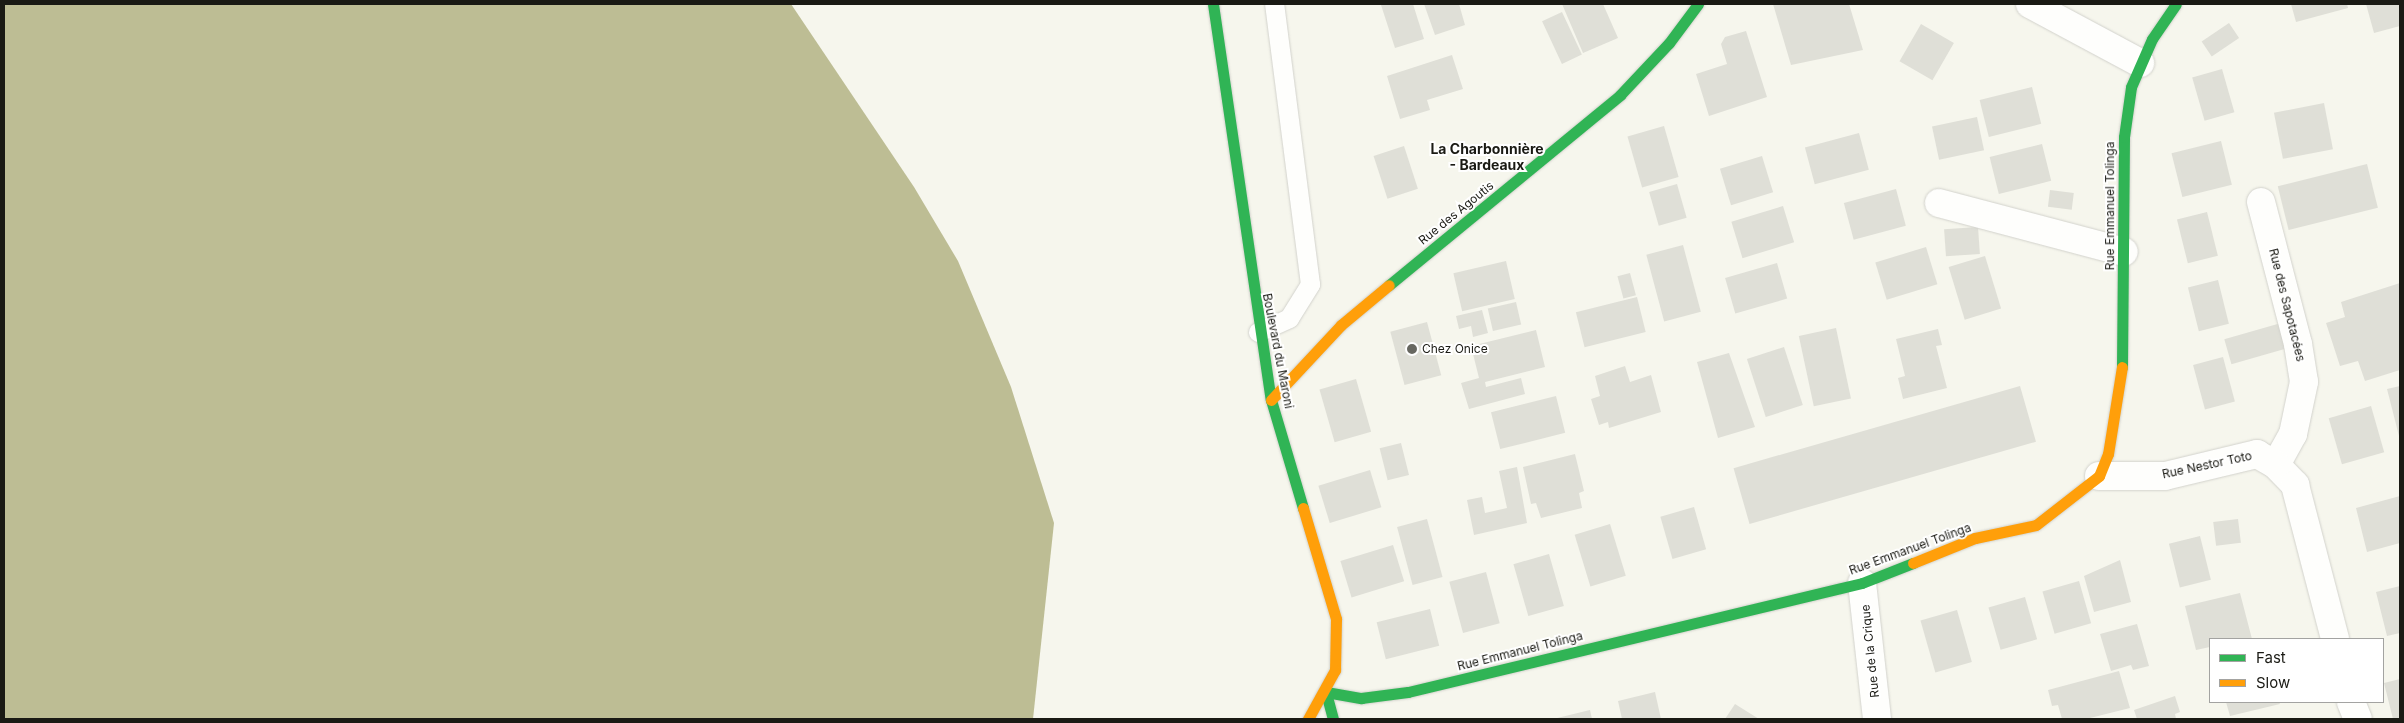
<!DOCTYPE html>
<meta charset="utf-8">
<style>
body{margin:0}
#map{position:relative;width:2404px;height:723px;overflow:hidden;background:#f6f6ed;font-family:Inter,sans-serif}
div>[style]{position:absolute}
.water>*{inset:0;background:#bdbd94}
.building>*{inset:0;background:#dfdfd7;transform-origin:0 0}
.roads{filter:drop-shadow(0 0 1px #d2d2cc) drop-shadow(0 0 1px #d2d2cc)}
.lane>*{height:19px;margin:-9.5px;padding:0 9.5px;transform-origin:9.5px;border-radius:9.5px;background:#fefefc}
.street>*{height:28px;margin:-14px;padding:0 14px;transform-origin:14px;border-radius:14px;background:#fefefc}
.fast>*{height:11px;margin:-5.5px;padding:0 5.5px;transform-origin:5.5px;border-radius:5.5px;background:#30b455}
.slow>*{height:11px;margin:-5.5px;padding:0 5.5px;transform-origin:5.5px;border-radius:5.5px;background:#ff9f0a}
.dots>*{width:14px;height:14px;translate:-50% -50%;box-sizing:border-box;border:2px solid #fff;border-radius:50%}
span{translate:-50% -50%;white-space:nowrap;text-align:center;line-height:1.15;-webkit-text-stroke:4px #fff;paint-order:stroke}
.street-label{font-size:12px;color:#1a1a14}
.poi-label{font-size:12px;color:#1a1a14}
.left{translate:0 -50%;text-align:left}
.neighbourhood-label{font-size:14px;color:#1a1a14;font-weight:700}
.frame{position:absolute;inset:0;border:5px solid #1a1a14;pointer-events:none}
.legend{position:absolute;left:2209px;top:638px;width:175px;height:65px;box-sizing:border-box;background:#fff;border:1px solid #a3a3a1;margin:0;padding:6px 9px;list-style:none;font-size:15px;color:#1a1a14}
.legend li{display:flex;align-items:center;gap:10px;height:25px}
.legend b{width:25px;border:1px solid #a3a3a1}
</style>
<div id="map">
<div class="water">
<i style="clip-path:polygon(4px 4px,791px 4px,914px 187px,958px 261px,1011px 387px,1054px 523px,1033px 719px,4px 719px)"></i>
</div>
<div class="building">
<i style="clip-path:polygon(1384px 4px,1413px 4px,1424px 39px,1395px 48px,1381px 5px)"></i>
<i style="clip-path:polygon(1424px 4px,1459px 4px,1465px 25px,1435px 35px)"></i>
<i style="clip-path:polygon(1562px 4px,1603px 4px,1618px 38px,1583px 53px)"></i>
<i style="clip-path:polygon(1773px 4px,1849px 4px,1863px 50px,1791px 65px)"></i>
<i style="clip-path:polygon(2291px 4px,2347px 4px,2348px 8px,2296px 22px)"></i>
<i style="clip-path:polygon(2366px 4px,2400px 4px,2400px 26px,2374px 33px)"></i>
<i style="left:1562px;top:12px;width:47px;height:22px;rotate:65deg"></i>
<i style="left:2229px;top:23px;width:18px;height:33px;rotate:56deg"></i>
<i style="left:1921px;top:24px;width:38px;height:43px;rotate:30deg"></i>
<i style="clip-path:polygon(1746px 31px,1767px 97px,1709px 116px,1696px 74px,1727px 64px,1721px 44px,1725px 37px)"></i>
<i style="clip-path:polygon(1452px 55px,1463px 89px,1427px 100px,1430px 110px,1400px 119px,1387px 76px)"></i>
<i style="left:2222px;top:69px;width:45px;height:31px;rotate:74deg"></i>
<i style="left:2032px;top:87px;width:38px;height:54px;rotate:76deg"></i>
<i style="left:2324px;top:103px;width:47px;height:51px;rotate:79deg"></i>
<i style="left:1977px;top:117px;width:34px;height:46px;rotate:78deg"></i>
<i style="left:1664px;top:126px;width:53px;height:38px;rotate:74deg"></i>
<i style="left:1859px;top:133px;width:38px;height:56px;rotate:75deg"></i>
<i style="left:2221px;top:141px;width:45px;height:51px;rotate:76deg"></i>
<i style="left:2042px;top:144px;width:38px;height:54px;rotate:76deg"></i>
<i style="left:1404px;top:146px;width:45px;height:32px;rotate:72deg"></i>
<i style="left:1762px;top:156px;width:38px;height:44px;rotate:73deg"></i>
<i style="left:2367px;top:164px;width:45px;height:92px;rotate:76deg"></i>
<i style="left:1677px;top:184px;width:35px;height:29px;rotate:74deg"></i>
<i style="left:1896px;top:189px;width:38px;height:54px;rotate:75deg"></i>
<i style="left:2050px;top:190px;width:24px;height:17px;rotate:7deg"></i>
<i style="left:1783px;top:206px;width:38px;height:54px;rotate:73deg"></i>
<i style="left:2207px;top:212px;width:45px;height:31px;rotate:76deg"></i>
<i style="left:1978px;top:227px;width:27px;height:34px;rotate:86deg"></i>
<i style="left:1683px;top:245px;width:69px;height:38px;rotate:75deg"></i>
<i style="left:1926px;top:247px;width:39px;height:53px;rotate:73deg"></i>
<i style="left:1985px;top:256px;width:55px;height:38px;rotate:73deg"></i>
<i style="left:1506px;top:261px;width:39px;height:54px;rotate:77deg"></i>
<i style="left:1777px;top:263px;width:37px;height:54px;rotate:74deg"></i>
<i style="left:1630px;top:273px;width:23px;height:13px;rotate:75deg"></i>
<i style="left:2218px;top:280px;width:45px;height:31px;rotate:76deg"></i>
<i style="clip-path:polygon(2400px 283px,2400px 370px,2365px 381px,2358px 361px,2340px 366px,2326px 323px,2345px 317px,2341px 302px)"></i>
<i style="left:1637px;top:297px;width:36px;height:63px;rotate:76deg"></i>
<i style="left:1516px;top:302px;width:23px;height:29px;rotate:77deg"></i>
<i style="clip-path:polygon(1482px 310px,1488px 333px,1473px 337px,1471px 326px,1459px 329px,1456px 316px)"></i>
<i style="left:1427px;top:322px;width:55px;height:38px;rotate:75deg"></i>
<i style="left:2281px;top:323px;width:26px;height:59px;rotate:74deg"></i>
<i style="left:1836px;top:328px;width:72px;height:38px;rotate:78deg"></i>
<i style="clip-path:polygon(1938px 329px,1942px 345px,1936px 346px,1947px 388px,1903px 399px,1898px 378px,1905px 376px,1896px 339px)"></i>
<i style="clip-path:polygon(1536px 330px,1545px 367px,1485px 382px,1486px 387px,1521px 378px,1525px 394px,1469px 409px,1461px 383px,1479px 378px,1471px 346px)"></i>
<i style="left:1784px;top:347px;width:61px;height:39px;rotate:72deg"></i>
<i style="clip-path:polygon(1729px 353px,1755px 427px,1718px 438px,1697px 362px)"></i>
<i style="left:2223px;top:357px;width:46px;height:31px;rotate:75deg"></i>
<i style="clip-path:polygon(1625px 366px,1630px 382px,1651px 375px,1661px 412px,1609px 428px,1608px 422px,1599px 425px,1591px 399px,1600px 396px,1595px 376px)"></i>
<i style="left:1356px;top:379px;width:55px;height:38px;rotate:74deg"></i>
<i style="left:2020px;top:386px;width:58px;height:298px;rotate:74deg"></i>
<i style="clip-path:polygon(2400px 386px,2400px 440px,2387px 389px)"></i>
<i style="left:1556px;top:396px;width:38px;height:67px;rotate:76deg"></i>
<i style="left:2371px;top:406px;width:48px;height:44px;rotate:74deg"></i>
<i style="left:1401px;top:443px;width:33px;height:22px;rotate:76deg"></i>
<i style="clip-path:polygon(1575px 454px,1584px 491px,1579px 493px,1582px 508px,1541px 518px,1536px 503px,1531px 504px,1523px 467px)"></i>
<i style="clip-path:polygon(1517px 467px,1527px 523px,1474px 535px,1467px 500px,1482px 497px,1485px 513px,1507px 508px,1499px 471px)"></i>
<i style="left:1370px;top:470px;width:39px;height:54px;rotate:73deg"></i>
<i style="clip-path:polygon(2400px 496px,2400px 543px,2367px 552px,2356px 508px)"></i>
<i style="left:1694px;top:507px;width:44px;height:35px;rotate:74deg"></i>
<i style="left:1427px;top:519px;width:60px;height:31px;rotate:75deg"></i>
<i style="left:2238px;top:519px;width:24px;height:25px;rotate:83deg"></i>
<i style="left:1610px;top:524px;width:54px;height:37px;rotate:73deg"></i>
<i style="left:2200px;top:536px;width:45px;height:32px;rotate:76deg"></i>
<i style="left:1393px;top:545px;width:38px;height:55px;rotate:73deg"></i>
<i style="left:1549px;top:554px;width:54px;height:37px;rotate:74deg"></i>
<i style="clip-path:polygon(2120px 560px,2131px 602px,2094px 612px,2084px 576px)"></i>
<i style="left:1486px;top:572px;width:53px;height:38px;rotate:75deg"></i>
<i style="left:2079px;top:581px;width:44px;height:38px;rotate:74deg"></i>
<i style="clip-path:polygon(2400px 586px,2400px 633px,2387px 636px,2376px 592px)"></i>
<i style="clip-path:polygon(2240px 593px,2252px 639px,2210px 639px,2210px 647px,2196px 650px,2185px 606px)"></i>
<i style="left:2025px;top:597px;width:44px;height:38px;rotate:74deg"></i>
<i style="left:1430px;top:609px;width:38px;height:55px;rotate:76deg"></i>
<i style="left:1957px;top:610px;width:54px;height:38px;rotate:74deg"></i>
<i style="clip-path:polygon(2137px 624px,2149px 666px,2133px 670px,2131px 665px,2111px 671px,2100px 634px)"></i>
<i style="clip-path:polygon(2119px 671px,2130px 708px,2086px 719px,2062px 719px,2058px 705px,2052px 706px,2048px 690px)"></i>
<i style="clip-path:polygon(2400px 679px,2400px 719px,2393px 719px,2384px 683px)"></i>
<i style="clip-path:polygon(1655px 692px,1661px 719px,1622px 719px,1618px 701px)"></i>
<i style="clip-path:polygon(2175px 696px,2180px 712px,2175px 714px,2176px 719px,2137px 719px,2134px 710px)"></i>
<i style="clip-path:polygon(2226px 702px,2279px 702px,2280px 704px,2230px 716px)"></i>
<i style="clip-path:polygon(1735px 704px,1759px 719px,1725px 719px)"></i>
<i style="clip-path:polygon(1590px 710px,1592px 719px,1553px 719px)"></i>
</div>
<div class="roads">
<div class="lane">
<i style="left:1258px;top:332px;width:34px;rotate:-24deg"></i>
<i style="left:1289px;top:318px;width:40px;rotate:-58deg"></i>
<i style="left:1310px;top:284px;width:282px;rotate:-97.3deg"></i>
</div>
<div class="street">
<i style="left:2030px;top:4px;width:125px;rotate:28.2deg"></i>
<i style="left:2261px;top:202px;width:147px;rotate:75.4deg"></i>
<i style="left:2298px;top:344px;width:38px;rotate:81deg"></i>
<i style="left:2304px;top:382px;width:53px;rotate:101.9deg"></i>
<i style="left:2293px;top:434px;width:35px;rotate:119deg"></i>
<i style="left:1939px;top:203px;width:191px;rotate:14.8deg"></i>
<i style="left:2099px;top:476px;width:66px"></i>
<i style="left:2165px;top:476px;width:95px;rotate:-13.4deg"></i>
<i style="left:2257px;top:454px;width:22px;rotate:30deg"></i>
<i style="left:2276px;top:465px;width:28px;rotate:46deg"></i>
<i style="left:2295px;top:485px;width:159px;rotate:75.4deg"></i>
<i style="left:1862px;top:583px;width:137px;rotate:83.7deg"></i>
<i style="left:2351px;top:702px;width:18px;rotate:68deg"></i>
</div>
<div class="fast">
<i style="left:1213px;top:4px;width:400px;rotate:81.7deg"></i>
<i style="left:1271px;top:400px;width:113px;rotate:73.5deg"></i>
<i style="left:1389px;top:285px;width:299px;rotate:-39.4deg"></i>
<i style="left:1620px;top:95px;width:71px;rotate:-46.7deg"></i>
<i style="left:1669px;top:43px;width:49px;rotate:-53.4deg"></i>
<i style="left:2122px;top:367px;width:230px;rotate:-89.5deg"></i>
<i style="left:2124px;top:137px;width:50px;rotate:-82deg"></i>
<i style="left:2131px;top:87px;width:52px;rotate:-66.4deg"></i>
<i style="left:2152px;top:39px;width:42px;rotate:-55.6deg"></i>
<i style="left:1333px;top:719px;width:28px;rotate:-105deg"></i>
<i style="left:1326px;top:692px;width:36px;rotate:10deg"></i>
<i style="left:1361px;top:698px;width:47px;rotate:-7.3deg"></i>
<i style="left:1408px;top:692px;width:467px;rotate:-13.5deg"></i>
<i style="left:1862px;top:583px;width:55px;rotate:-21.4deg"></i>
</div>
<div class="slow">
<i style="left:1271px;top:400px;width:103px;rotate:-47deg"></i>
<i style="left:1341px;top:325px;width:62px;rotate:-39.8deg"></i>
<i style="left:1303px;top:508px;width:116px;rotate:73.4deg"></i>
<i style="left:1336px;top:619px;width:51px;rotate:91.1deg"></i>
<i style="left:1335px;top:670px;width:56px;rotate:118.9deg"></i>
<i style="left:1913px;top:563px;width:67px;rotate:-22deg"></i>
<i style="left:1975px;top:538px;width:62px;rotate:-12deg"></i>
<i style="left:2036px;top:525px;width:80px;rotate:-37.9deg"></i>
<i style="left:2099px;top:476px;width:24px;rotate:-68deg"></i>
<i style="left:2108px;top:454px;width:88px;rotate:-80.9deg"></i>
</div>
</div>
<div class="dots">
<i style="left:1412px;top:349px;background:#676760"></i>
</div>
<div class="street-label">
<span style="left:2110px;top:206px;rotate:-90deg">Rue Emmanuel Tolinga</span>
<span style="left:1456px;top:213px;rotate:-39deg">Rue des Agoutis</span>
<span style="left:2287px;top:305px;rotate:76deg">Rue des Sapotacées</span>
<span style="left:1278px;top:351px;rotate:79deg">Boulevard du Maroni</span>
<span style="left:2207px;top:465px;rotate:-12deg">Rue Nestor Toto</span>
<span style="left:1910px;top:549px;rotate:-20deg">Rue Emmanuel Tolinga</span>
<span style="left:1520px;top:651px;rotate:-14deg">Rue Emmanuel Tolinga</span>
<span style="left:1870px;top:651px;rotate:-96deg">Rue de la Crique</span>
</div>
<div class="poi-label">
<span class="left" style="left:1422px;top:349px">Chez Onice</span>
</div>
<div class="neighbourhood-label">
<span style="left:1487px;top:157px">La Charbonnière<br>- Bardeaux</span>
</div>
<div class="frame"></div>
<ul class="legend">
<li><b style="height:6px;background:#30b455"></b>Fast</li>
<li><b style="height:6px;background:#ff9f0a"></b>Slow</li>
</ul>
</div>
